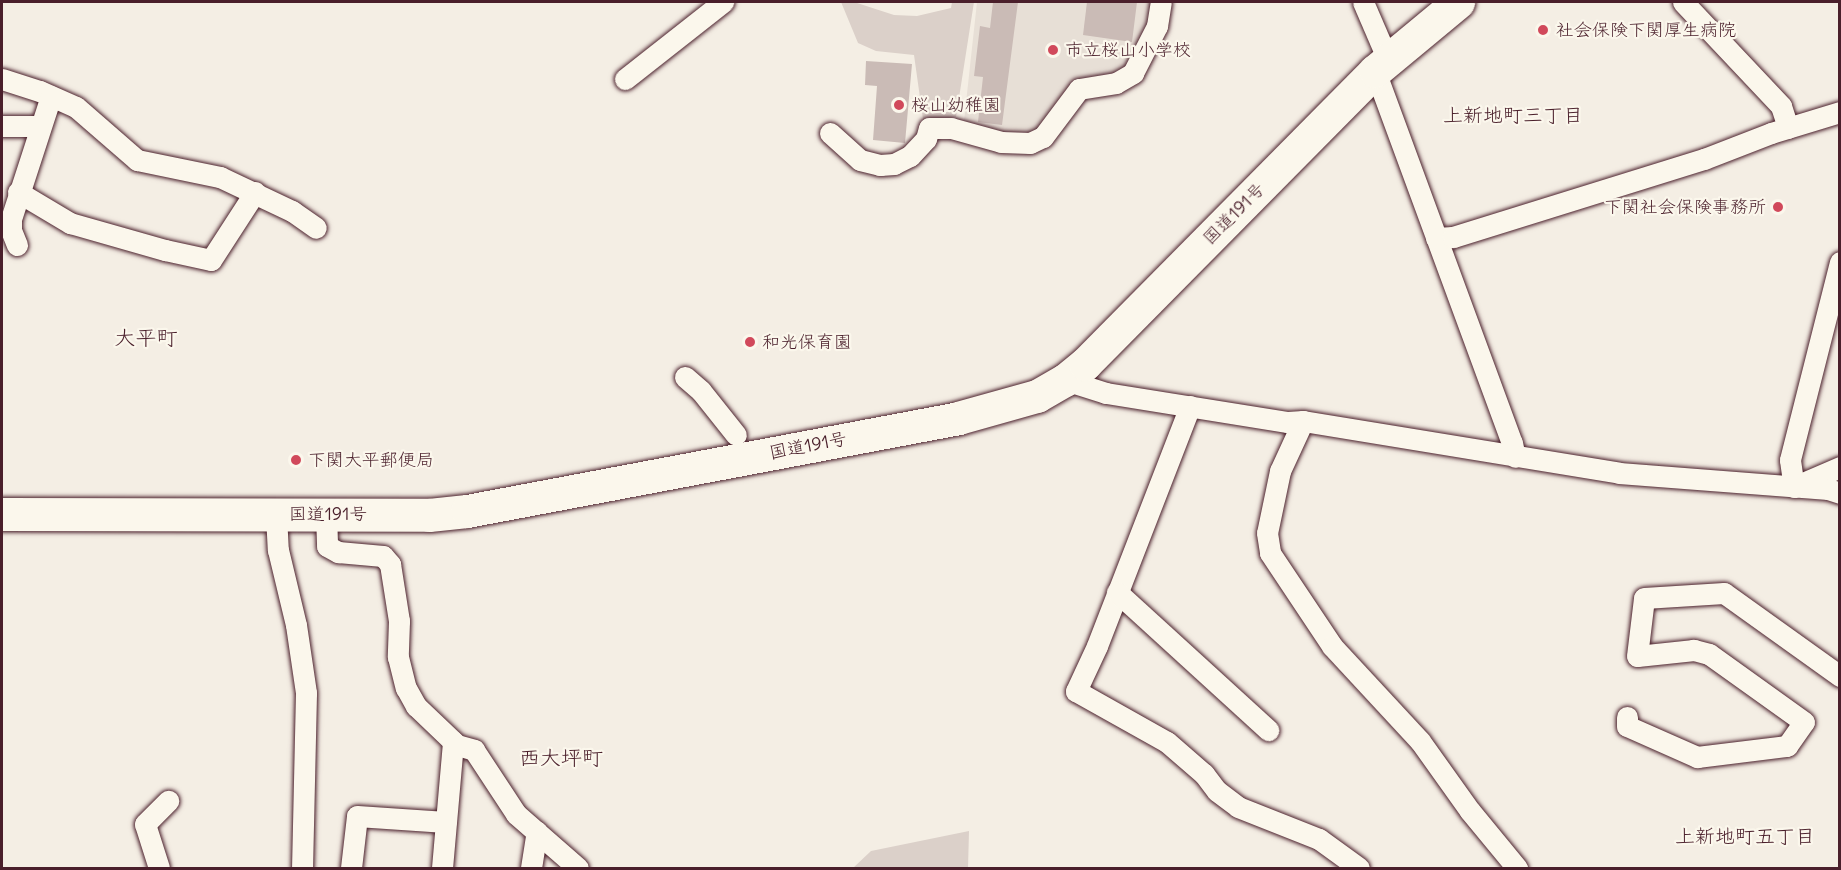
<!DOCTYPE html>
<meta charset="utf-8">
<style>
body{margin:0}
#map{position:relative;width:1841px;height:870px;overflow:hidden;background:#f4eee4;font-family:Delius,"Klee One",sans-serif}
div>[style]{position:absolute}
.built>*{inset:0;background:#e7dfd6}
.green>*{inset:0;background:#dbd0c9}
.building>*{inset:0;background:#cabbb6}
.roads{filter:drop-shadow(0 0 2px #4a1f2b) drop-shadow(0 0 2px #4a1f2b)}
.street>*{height:21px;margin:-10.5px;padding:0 10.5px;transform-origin:10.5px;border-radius:10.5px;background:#fbf7ec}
.highway>*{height:33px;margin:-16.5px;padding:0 16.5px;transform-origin:16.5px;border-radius:16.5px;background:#fbf7ec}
.dots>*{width:16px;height:16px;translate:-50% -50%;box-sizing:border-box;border:3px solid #fbf7ec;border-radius:50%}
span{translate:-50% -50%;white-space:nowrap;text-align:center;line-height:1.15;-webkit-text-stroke:4.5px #fbf7ec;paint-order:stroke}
.poi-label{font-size:18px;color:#4a1f2b}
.left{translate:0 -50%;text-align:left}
.right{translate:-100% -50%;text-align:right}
.street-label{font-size:18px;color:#4a1f2b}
.neighbourhood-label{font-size:20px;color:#4a1f2b}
.quarter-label{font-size:21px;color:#4a1f2b}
.frame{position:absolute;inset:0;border:3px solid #4a1f2b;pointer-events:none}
</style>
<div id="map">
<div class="built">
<i style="clip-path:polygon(977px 2px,1155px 2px,1155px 10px,1121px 74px,1059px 111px,1027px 137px,1001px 134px,964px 121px)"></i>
</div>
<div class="green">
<i style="clip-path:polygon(841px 2px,854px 2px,894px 15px,917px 16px,951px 8px,952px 2px,974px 2px,956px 117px,923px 119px,914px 55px,876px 51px,858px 43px)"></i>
<i style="clip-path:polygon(969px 831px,968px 868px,853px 868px,871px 851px)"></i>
</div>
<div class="building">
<i style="clip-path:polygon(993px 2px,1018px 2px,1002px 125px,978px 122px,983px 77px,974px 76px,980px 26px,990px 28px)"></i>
<i style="clip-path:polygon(1087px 2px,1137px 2px,1132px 42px,1083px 35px)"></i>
<i style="clip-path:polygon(866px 61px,912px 64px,905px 143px,873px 140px,877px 86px,865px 85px)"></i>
</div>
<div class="roads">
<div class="street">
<i style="left:1363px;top:2px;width:63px;rotate:66.7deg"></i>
<i style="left:1683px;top:2px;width:143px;rotate:46.7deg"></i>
<i style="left:1781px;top:106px;width:23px;rotate:72deg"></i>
<i style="left:1375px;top:71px;width:396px;rotate:69.8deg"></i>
<i style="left:1512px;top:443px;width:14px;rotate:78deg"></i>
<i style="left:2px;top:79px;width:40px;rotate:18deg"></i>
<i style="left:40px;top:91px;width:39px;rotate:24deg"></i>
<i style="left:76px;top:107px;width:81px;rotate:41deg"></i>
<i style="left:137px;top:160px;width:85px;rotate:11.6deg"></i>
<i style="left:220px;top:177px;width:80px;rotate:25.3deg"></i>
<i style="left:292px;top:211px;width:29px;rotate:35deg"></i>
<i style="left:625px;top:79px;width:125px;rotate:-38.2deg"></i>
<i style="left:2px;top:126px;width:38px"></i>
<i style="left:830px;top:133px;width:40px;rotate:42deg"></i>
<i style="left:860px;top:160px;width:21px;rotate:14deg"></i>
<i style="left:880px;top:165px;width:14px;rotate:-4deg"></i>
<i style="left:894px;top:164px;width:18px;rotate:-27deg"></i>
<i style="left:910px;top:156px;width:23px;rotate:-47deg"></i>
<i style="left:926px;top:139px;width:11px;rotate:-75deg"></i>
<i style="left:929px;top:128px;width:22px"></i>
<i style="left:951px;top:128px;width:52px;rotate:15.6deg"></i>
<i style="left:1001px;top:142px;width:29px;rotate:2deg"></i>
<i style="left:1030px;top:143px;width:14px;rotate:-25deg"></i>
<i style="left:1043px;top:137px;width:60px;rotate:-53.1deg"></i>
<i style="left:1079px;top:89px;width:37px;rotate:-9deg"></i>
<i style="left:1116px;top:83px;width:20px;rotate:-30deg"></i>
<i style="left:1133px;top:73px;width:53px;rotate:-62.9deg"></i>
<i style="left:1157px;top:26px;width:24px;rotate:-81deg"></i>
<i style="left:18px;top:192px;width:61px;rotate:30.8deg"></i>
<i style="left:70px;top:223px;width:99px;rotate:15.9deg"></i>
<i style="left:165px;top:250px;width:47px;rotate:12.3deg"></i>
<i style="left:211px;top:260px;width:81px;rotate:-57.1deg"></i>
<i style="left:1436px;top:238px;width:17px;rotate:-3deg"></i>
<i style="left:1453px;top:237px;width:263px;rotate:-17.3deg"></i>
<i style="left:1704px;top:159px;width:72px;rotate:-21.2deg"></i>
<i style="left:1771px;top:133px;width:72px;rotate:-16.9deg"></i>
<i style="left:17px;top:245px;width:16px;rotate:-112deg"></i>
<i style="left:11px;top:230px;width:11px;rotate:-90deg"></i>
<i style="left:11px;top:219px;width:129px;rotate:-72deg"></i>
<i style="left:1840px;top:262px;width:204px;rotate:104.2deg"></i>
<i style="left:1790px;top:460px;width:27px;rotate:82deg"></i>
<i style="left:1794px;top:487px;width:50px;rotate:-23.5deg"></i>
<i style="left:685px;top:377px;width:21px;rotate:41deg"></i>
<i style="left:701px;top:391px;width:56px;rotate:51.5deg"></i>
<i style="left:1065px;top:380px;width:43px;rotate:17.6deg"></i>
<i style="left:1106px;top:393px;width:184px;rotate:9.1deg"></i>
<i style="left:1288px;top:422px;width:15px;rotate:-4deg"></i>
<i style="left:1303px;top:421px;width:320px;rotate:9.3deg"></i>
<i style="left:1619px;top:473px;width:210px;rotate:4.4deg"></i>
<i style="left:1828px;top:489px;width:13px;rotate:18deg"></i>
<i style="left:1190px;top:406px;width:257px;rotate:111.2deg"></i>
<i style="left:1097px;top:646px;width:50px;rotate:115deg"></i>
<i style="left:1076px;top:691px;width:104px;rotate:29.3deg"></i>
<i style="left:1167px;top:742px;width:49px;rotate:40.9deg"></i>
<i style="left:1204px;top:774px;width:21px;rotate:53deg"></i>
<i style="left:1217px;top:791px;width:26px;rotate:37deg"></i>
<i style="left:1238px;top:807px;width:87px;rotate:21.6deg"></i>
<i style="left:1319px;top:839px;width:49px;rotate:35.9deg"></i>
<i style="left:1303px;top:421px;width:55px;rotate:114.7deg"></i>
<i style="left:1280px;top:471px;width:63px;rotate:101.8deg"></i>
<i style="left:1267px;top:533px;width:20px;rotate:81deg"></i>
<i style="left:1270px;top:553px;width:112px;rotate:56.3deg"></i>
<i style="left:1332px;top:646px;width:129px;rotate:47.2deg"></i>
<i style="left:1420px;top:741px;width:86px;rotate:54.5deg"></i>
<i style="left:1470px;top:811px;width:74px;rotate:50.5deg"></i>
<i style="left:326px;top:514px;width:32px;rotate:88deg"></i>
<i style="left:327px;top:546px;width:13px;rotate:29deg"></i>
<i style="left:338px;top:552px;width:45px;rotate:5.1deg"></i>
<i style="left:383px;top:556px;width:11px;rotate:49deg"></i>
<i style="left:390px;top:564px;width:58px;rotate:81deg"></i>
<i style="left:399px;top:621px;width:36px;rotate:92deg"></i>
<i style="left:398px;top:657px;width:32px;rotate:76deg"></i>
<i style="left:406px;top:688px;width:21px;rotate:61deg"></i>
<i style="left:416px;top:706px;width:57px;rotate:43.6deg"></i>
<i style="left:457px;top:745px;width:18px;rotate:16deg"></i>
<i style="left:474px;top:750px;width:77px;rotate:56.7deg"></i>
<i style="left:516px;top:814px;width:82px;rotate:41.1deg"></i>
<i style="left:276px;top:515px;width:35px;rotate:87deg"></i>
<i style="left:278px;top:550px;width:77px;rotate:76.5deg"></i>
<i style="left:296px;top:625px;width:69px;rotate:81.6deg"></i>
<i style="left:306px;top:693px;width:175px;rotate:91.3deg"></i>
<i style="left:1117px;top:592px;width:205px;rotate:42.4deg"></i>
<i style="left:1627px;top:717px;width:9px;rotate:90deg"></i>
<i style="left:1627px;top:726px;width:77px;rotate:23.9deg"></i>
<i style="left:1697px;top:757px;width:91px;rotate:-7deg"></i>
<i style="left:1787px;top:746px;width:29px;rotate:-55deg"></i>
<i style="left:1804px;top:722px;width:117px;rotate:-144.4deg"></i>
<i style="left:1709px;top:654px;width:16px;rotate:-165deg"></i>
<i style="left:1694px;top:650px;width:57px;rotate:174deg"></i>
<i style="left:1637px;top:656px;width:58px;rotate:-83.1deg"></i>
<i style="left:1644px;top:598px;width:80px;rotate:-3.6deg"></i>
<i style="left:1724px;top:593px;width:143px;rotate:35.6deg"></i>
<i style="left:159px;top:868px;width:46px;rotate:-107.7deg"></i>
<i style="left:145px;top:824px;width:33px;rotate:-45deg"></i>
<i style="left:351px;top:868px;width:52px;rotate:-83.4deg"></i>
<i style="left:357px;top:816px;width:89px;rotate:3.9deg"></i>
<i style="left:442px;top:868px;width:127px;rotate:-85deg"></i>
<i style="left:531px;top:868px;width:37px;rotate:-81deg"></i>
</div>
<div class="highway">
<i style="left:2px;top:514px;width:427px;rotate:0.1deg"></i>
<i style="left:429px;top:515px;width:38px;rotate:-6deg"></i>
<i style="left:467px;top:511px;width:500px;rotate:-10.7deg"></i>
<i style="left:958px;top:418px;width:82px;rotate:-15.6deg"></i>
<i style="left:1037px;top:396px;width:32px;rotate:-30deg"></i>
<i style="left:1065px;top:380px;width:26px;rotate:-39deg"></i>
<i style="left:1085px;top:364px;width:412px;rotate:-45.3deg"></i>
<i style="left:1375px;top:71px;width:108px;rotate:-39.7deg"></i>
</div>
</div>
<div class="dots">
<i style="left:1543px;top:30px;background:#d1495b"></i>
<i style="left:1053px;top:50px;background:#d1495b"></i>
<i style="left:899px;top:105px;background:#d1495b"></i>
<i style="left:1778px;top:207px;background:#d1495b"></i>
<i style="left:750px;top:342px;background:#d1495b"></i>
<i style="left:296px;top:460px;background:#d1495b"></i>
</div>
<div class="poi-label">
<span class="left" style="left:1556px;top:30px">社会保険下関厚生病院</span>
<span class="left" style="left:1065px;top:50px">市立桜山小学校</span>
<span class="left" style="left:911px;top:105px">桜山幼稚園</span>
<span class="right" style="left:1766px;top:207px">下関社会保険事務所</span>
<span class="left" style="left:762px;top:342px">和光保育園</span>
<span class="left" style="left:308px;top:460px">下関大平郵便局</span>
</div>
<div class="street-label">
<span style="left:1234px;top:214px;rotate:-45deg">国道191号</span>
<span style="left:808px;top:446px;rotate:-11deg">国道191号</span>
<span style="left:328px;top:514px">国道191号</span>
</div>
<div class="neighbourhood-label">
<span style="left:1513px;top:114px">上新地町三丁目</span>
<span style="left:1745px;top:835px">上新地町五丁目</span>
</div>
<div class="quarter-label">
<span style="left:146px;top:338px">大平町</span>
<span style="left:561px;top:758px">西大坪町</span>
</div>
<div class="frame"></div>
</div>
